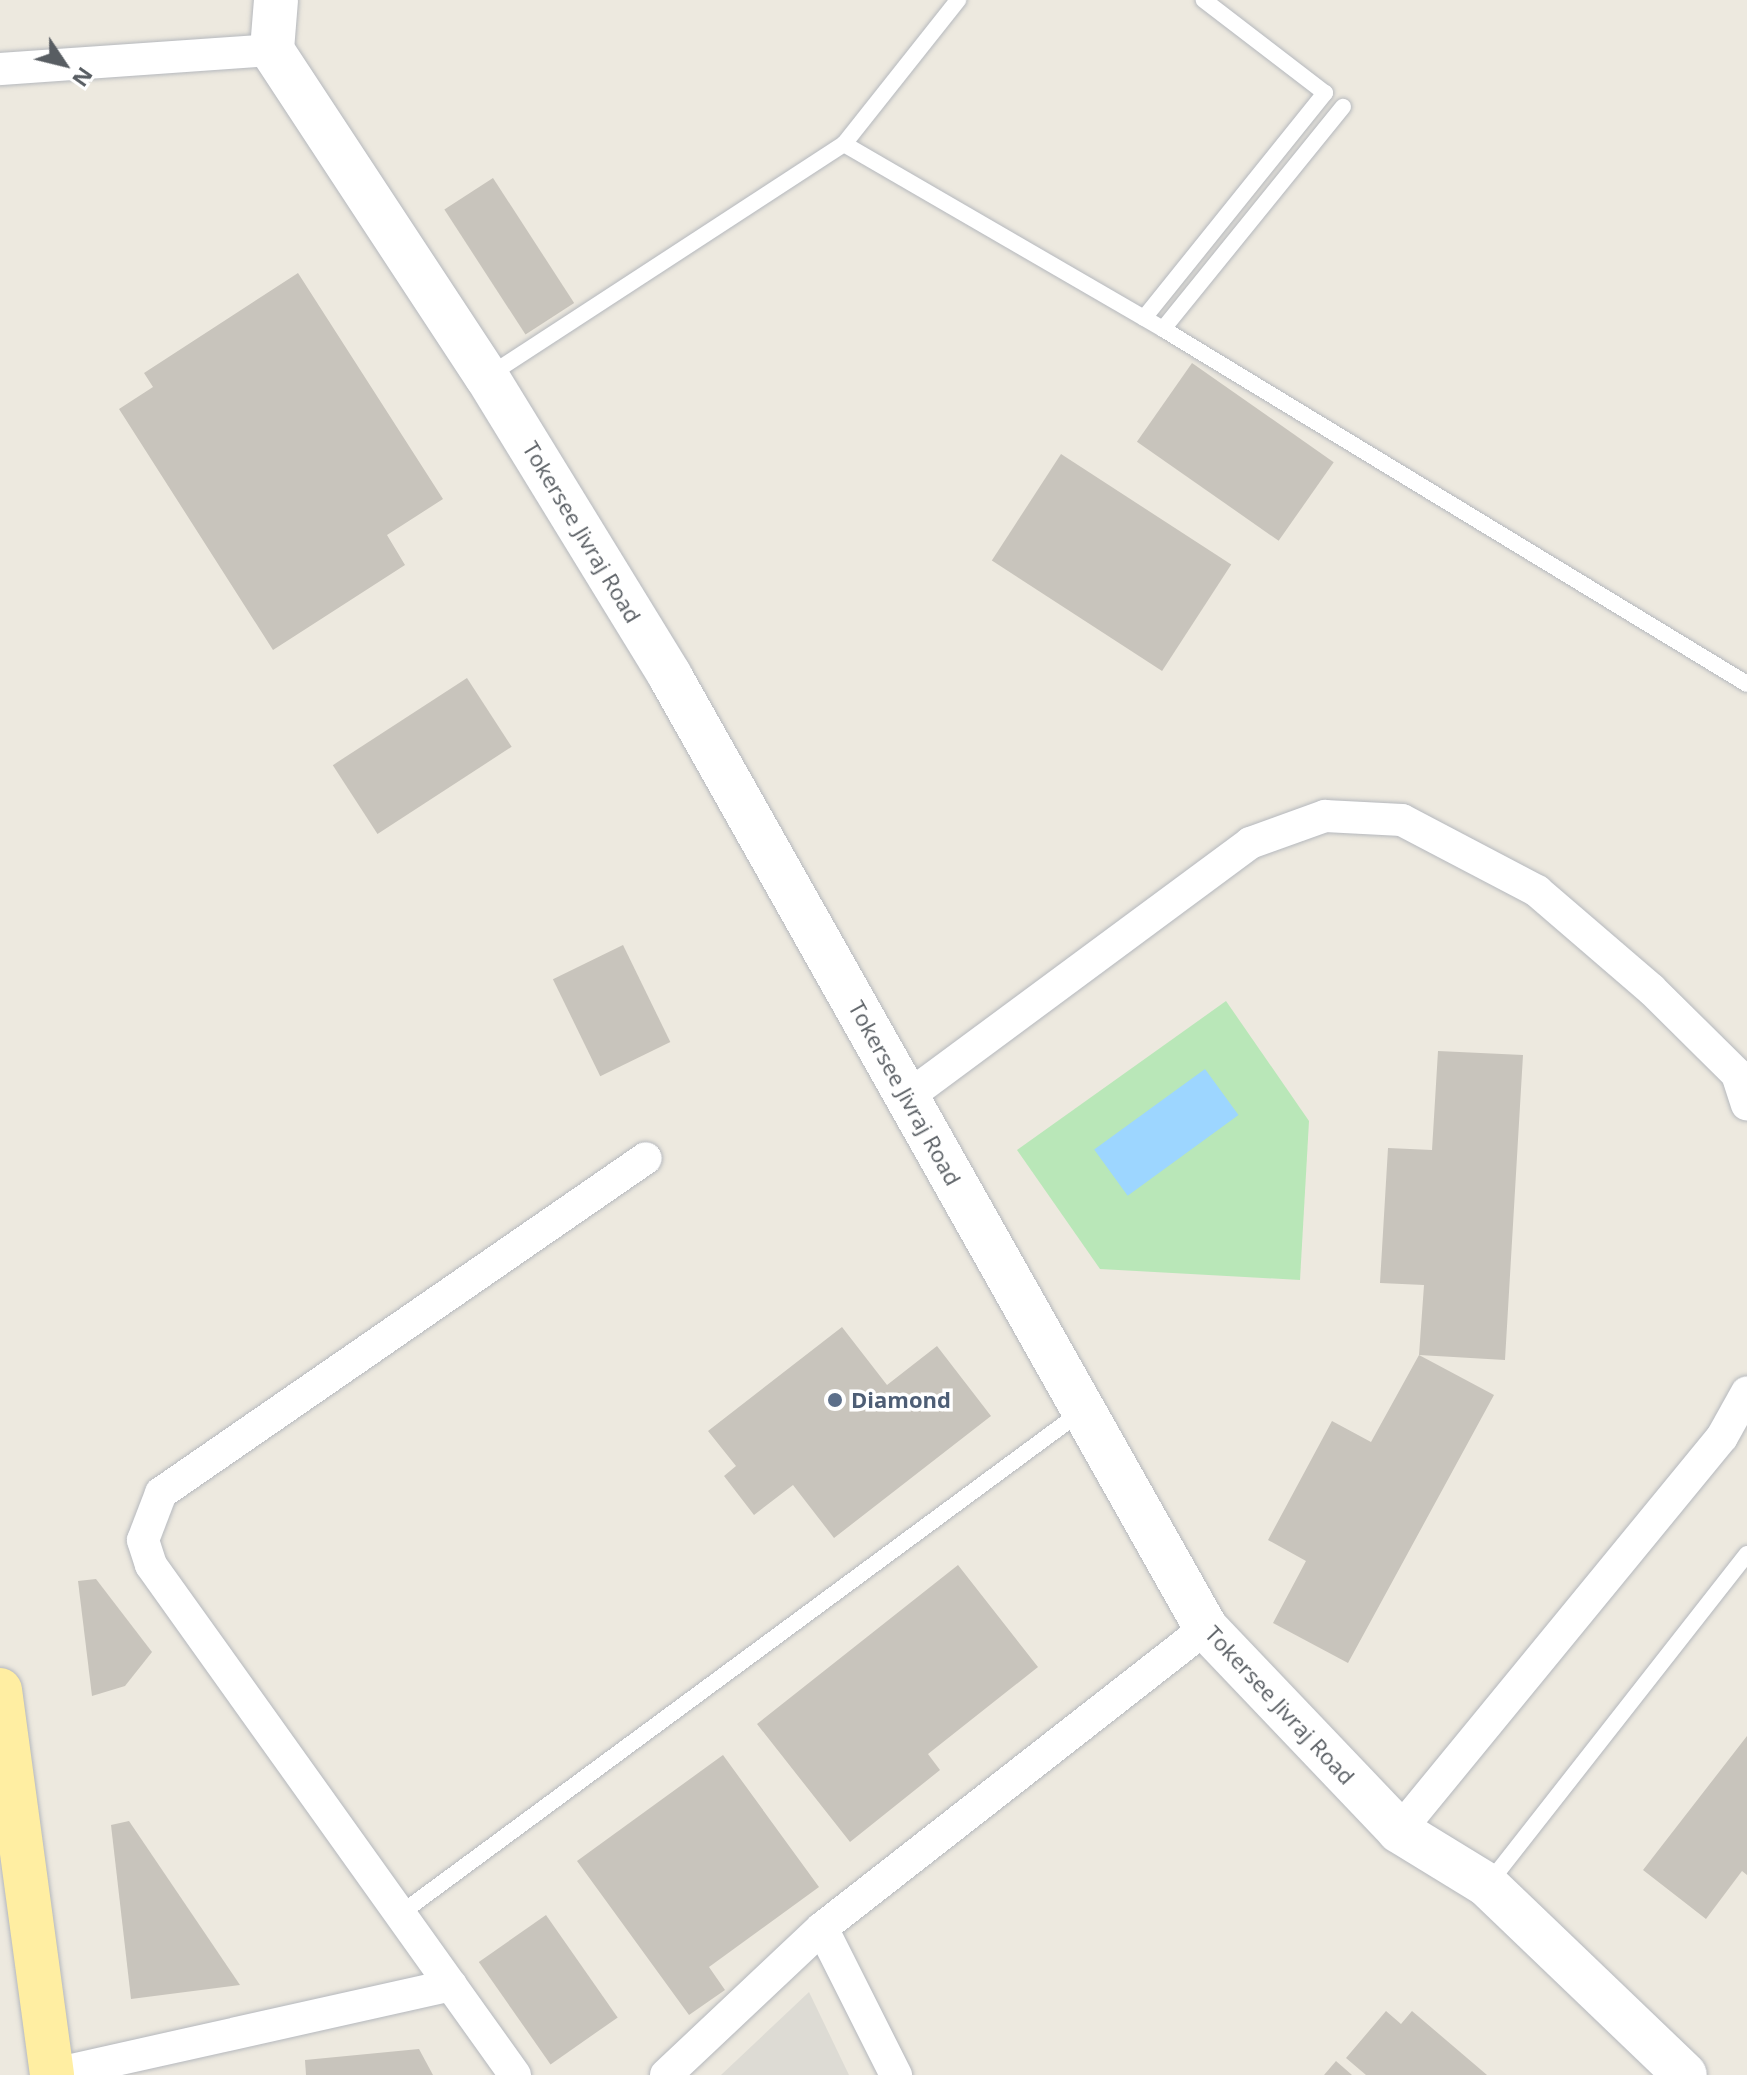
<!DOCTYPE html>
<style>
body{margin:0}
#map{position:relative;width:1747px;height:2075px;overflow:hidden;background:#ede9df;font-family:"Open Sans",sans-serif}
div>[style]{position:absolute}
.industrial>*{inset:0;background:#dddbd4}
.green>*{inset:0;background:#b9e7b8}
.water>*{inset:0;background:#9dd6ff;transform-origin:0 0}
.building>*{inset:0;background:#c8c4bc;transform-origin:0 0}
.roads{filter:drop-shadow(0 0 2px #b5b8bd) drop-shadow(0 0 2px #b5b8bd)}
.lane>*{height:16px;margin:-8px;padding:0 8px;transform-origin:8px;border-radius:8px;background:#fff}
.street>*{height:32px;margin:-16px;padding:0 16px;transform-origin:16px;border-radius:16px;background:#fff}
.secondary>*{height:44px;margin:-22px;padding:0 22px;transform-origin:22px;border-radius:22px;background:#fff}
.primary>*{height:44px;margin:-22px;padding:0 22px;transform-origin:22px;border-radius:22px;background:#ffeea2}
.dots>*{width:22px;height:22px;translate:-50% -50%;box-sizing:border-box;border:4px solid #fff;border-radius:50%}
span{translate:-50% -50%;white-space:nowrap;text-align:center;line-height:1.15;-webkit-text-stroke:7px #fff;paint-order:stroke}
.street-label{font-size:22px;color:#585d62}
.service-label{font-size:22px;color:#4e5e75;font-weight:700}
.left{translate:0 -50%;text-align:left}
.north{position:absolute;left:24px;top:24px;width:80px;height:80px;-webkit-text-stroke:6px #fff;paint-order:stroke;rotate:125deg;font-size:22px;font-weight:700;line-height:32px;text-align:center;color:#585d62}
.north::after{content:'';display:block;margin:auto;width:28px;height:36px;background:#585d62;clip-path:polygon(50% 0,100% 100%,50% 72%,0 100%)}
</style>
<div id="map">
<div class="industrial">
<i style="clip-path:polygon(809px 1992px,849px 2075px,721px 2075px)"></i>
</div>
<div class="green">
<i style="clip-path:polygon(1226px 1001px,1309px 1121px,1300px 1280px,1100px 1269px,1017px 1150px)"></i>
</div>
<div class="water">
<i style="left:1205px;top:1069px;width:57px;height:137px;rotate:54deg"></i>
</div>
<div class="building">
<i style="left:493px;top:178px;width:149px;height:58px;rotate:57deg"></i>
<i style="clip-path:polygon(298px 273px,443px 499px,387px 535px,405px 565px,273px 650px,119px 409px,153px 387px,144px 373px)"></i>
<i style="left:1192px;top:363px;width:173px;height:96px;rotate:35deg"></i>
<i style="left:1061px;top:454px;width:203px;height:127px;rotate:33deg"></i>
<i style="left:467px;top:678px;width:82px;height:160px;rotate:57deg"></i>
<i style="left:623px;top:945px;width:108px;height:78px;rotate:64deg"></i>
<i style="clip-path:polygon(1438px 1051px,1523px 1055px,1505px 1360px,1419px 1355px,1424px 1285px,1380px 1283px,1388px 1148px,1432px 1150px)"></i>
<i style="clip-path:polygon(842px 1327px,887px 1385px,937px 1346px,991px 1416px,834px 1538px,793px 1485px,754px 1515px,724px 1476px,736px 1466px,708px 1431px)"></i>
<i style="clip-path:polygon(1419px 1355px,1494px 1395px,1348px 1663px,1273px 1623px,1306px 1561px,1268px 1540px,1332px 1421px,1371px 1442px)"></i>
<i style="clip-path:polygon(958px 1565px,1038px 1667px,928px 1754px,940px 1770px,850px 1842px,757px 1724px)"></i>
<i style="clip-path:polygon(96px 1579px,152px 1652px,125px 1686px,92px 1696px,78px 1581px)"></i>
<i style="clip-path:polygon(1747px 1736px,1747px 1875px,1742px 1871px,1706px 1919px,1643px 1870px)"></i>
<i style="clip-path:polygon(723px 1755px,819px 1887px,709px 1967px,725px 1990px,689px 2015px,577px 1861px)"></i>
<i style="clip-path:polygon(129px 1821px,240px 1985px,131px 1999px,111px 1825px)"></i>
<i style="left:546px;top:1915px;width:125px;height:82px;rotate:55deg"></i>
<i style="clip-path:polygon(1386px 2011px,1401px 2024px,1412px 2011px,1487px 2075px,1366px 2075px,1346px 2058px)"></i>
<i style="clip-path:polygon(419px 2049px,433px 2075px,306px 2075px,305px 2060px)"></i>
<i style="clip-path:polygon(1336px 2061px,1352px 2075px,1324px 2075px)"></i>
</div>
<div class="roads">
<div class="lane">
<i style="left:844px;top:144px;width:184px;rotate:-51.6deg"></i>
<i style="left:1144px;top:318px;width:289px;rotate:-51.2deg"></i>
<i style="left:1325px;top:93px;width:153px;rotate:-142.5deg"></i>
<i style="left:1163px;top:329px;width:286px;rotate:-51deg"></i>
<i style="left:488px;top:376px;width:425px;rotate:-33.1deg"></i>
<i style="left:844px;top:144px;width:369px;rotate:30.1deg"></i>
<i style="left:1163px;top:329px;width:683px;rotate:31.29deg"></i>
<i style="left:1489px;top:1883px;width:418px;rotate:-51.9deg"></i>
<i style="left:400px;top:1914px;width:847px;rotate:-36.41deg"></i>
</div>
<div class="street">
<i style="left:0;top:69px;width:273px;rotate:-4deg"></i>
<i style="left:907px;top:1097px;width:427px;rotate:-36.5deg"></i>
<i style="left:1250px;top:843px;width:80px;rotate:-19.8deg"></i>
<i style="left:1325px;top:816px;width:77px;rotate:3deg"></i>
<i style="left:1402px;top:820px;width:153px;rotate:27.7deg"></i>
<i style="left:1537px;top:891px;width:150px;rotate:40.7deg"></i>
<i style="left:1651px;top:989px;width:121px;rotate:44.7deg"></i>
<i style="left:1737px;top:1074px;width:32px;rotate:72deg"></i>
<i style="left:1399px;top:1831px;width:509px;rotate:-50.66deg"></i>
<i style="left:1722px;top:1437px;width:51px;rotate:-60.9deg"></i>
<i style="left:822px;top:1928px;width:165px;rotate:63.3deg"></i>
<i style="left:49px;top:2075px;width:412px;rotate:-12.6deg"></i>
<i style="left:515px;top:2075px;width:627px;rotate:-125.52deg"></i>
<i style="left:151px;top:1565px;width:26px;rotate:-108deg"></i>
<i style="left:143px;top:1540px;width:50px;rotate:-69deg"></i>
<i style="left:161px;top:1493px;width:589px;rotate:-34.63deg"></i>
<i style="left:666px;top:2075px;width:214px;rotate:-43.3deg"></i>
<i style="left:822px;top:1928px;width:487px;rotate:-38deg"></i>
</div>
<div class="secondary">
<i style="left:276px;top:0;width:50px;rotate:94.6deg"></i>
<i style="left:272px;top:50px;width:391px;rotate:56.7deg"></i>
<i style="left:487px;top:377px;width:351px;rotate:58.5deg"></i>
<i style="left:670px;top:676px;width:1093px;rotate:60.62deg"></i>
<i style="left:1206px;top:1628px;width:280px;rotate:46.4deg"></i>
<i style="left:1399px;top:1831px;width:103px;rotate:31.5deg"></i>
<i style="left:1487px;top:1885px;width:274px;rotate:43.8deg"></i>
</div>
<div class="primary">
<i style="left:0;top:1690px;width:388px;rotate:82.3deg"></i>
</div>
</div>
<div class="dots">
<i style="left:835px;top:1400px;background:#5c6f8a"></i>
</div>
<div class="street-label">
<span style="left:582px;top:532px;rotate:59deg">Tokersee Jivraj Road</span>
<span style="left:905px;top:1093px;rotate:61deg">Tokersee Jivraj Road</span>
<span style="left:1280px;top:1705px;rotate:47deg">Tokersee Jivraj Road</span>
</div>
<div class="service-label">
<span class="left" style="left:851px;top:1400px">Diamond</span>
</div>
<div class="north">N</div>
</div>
